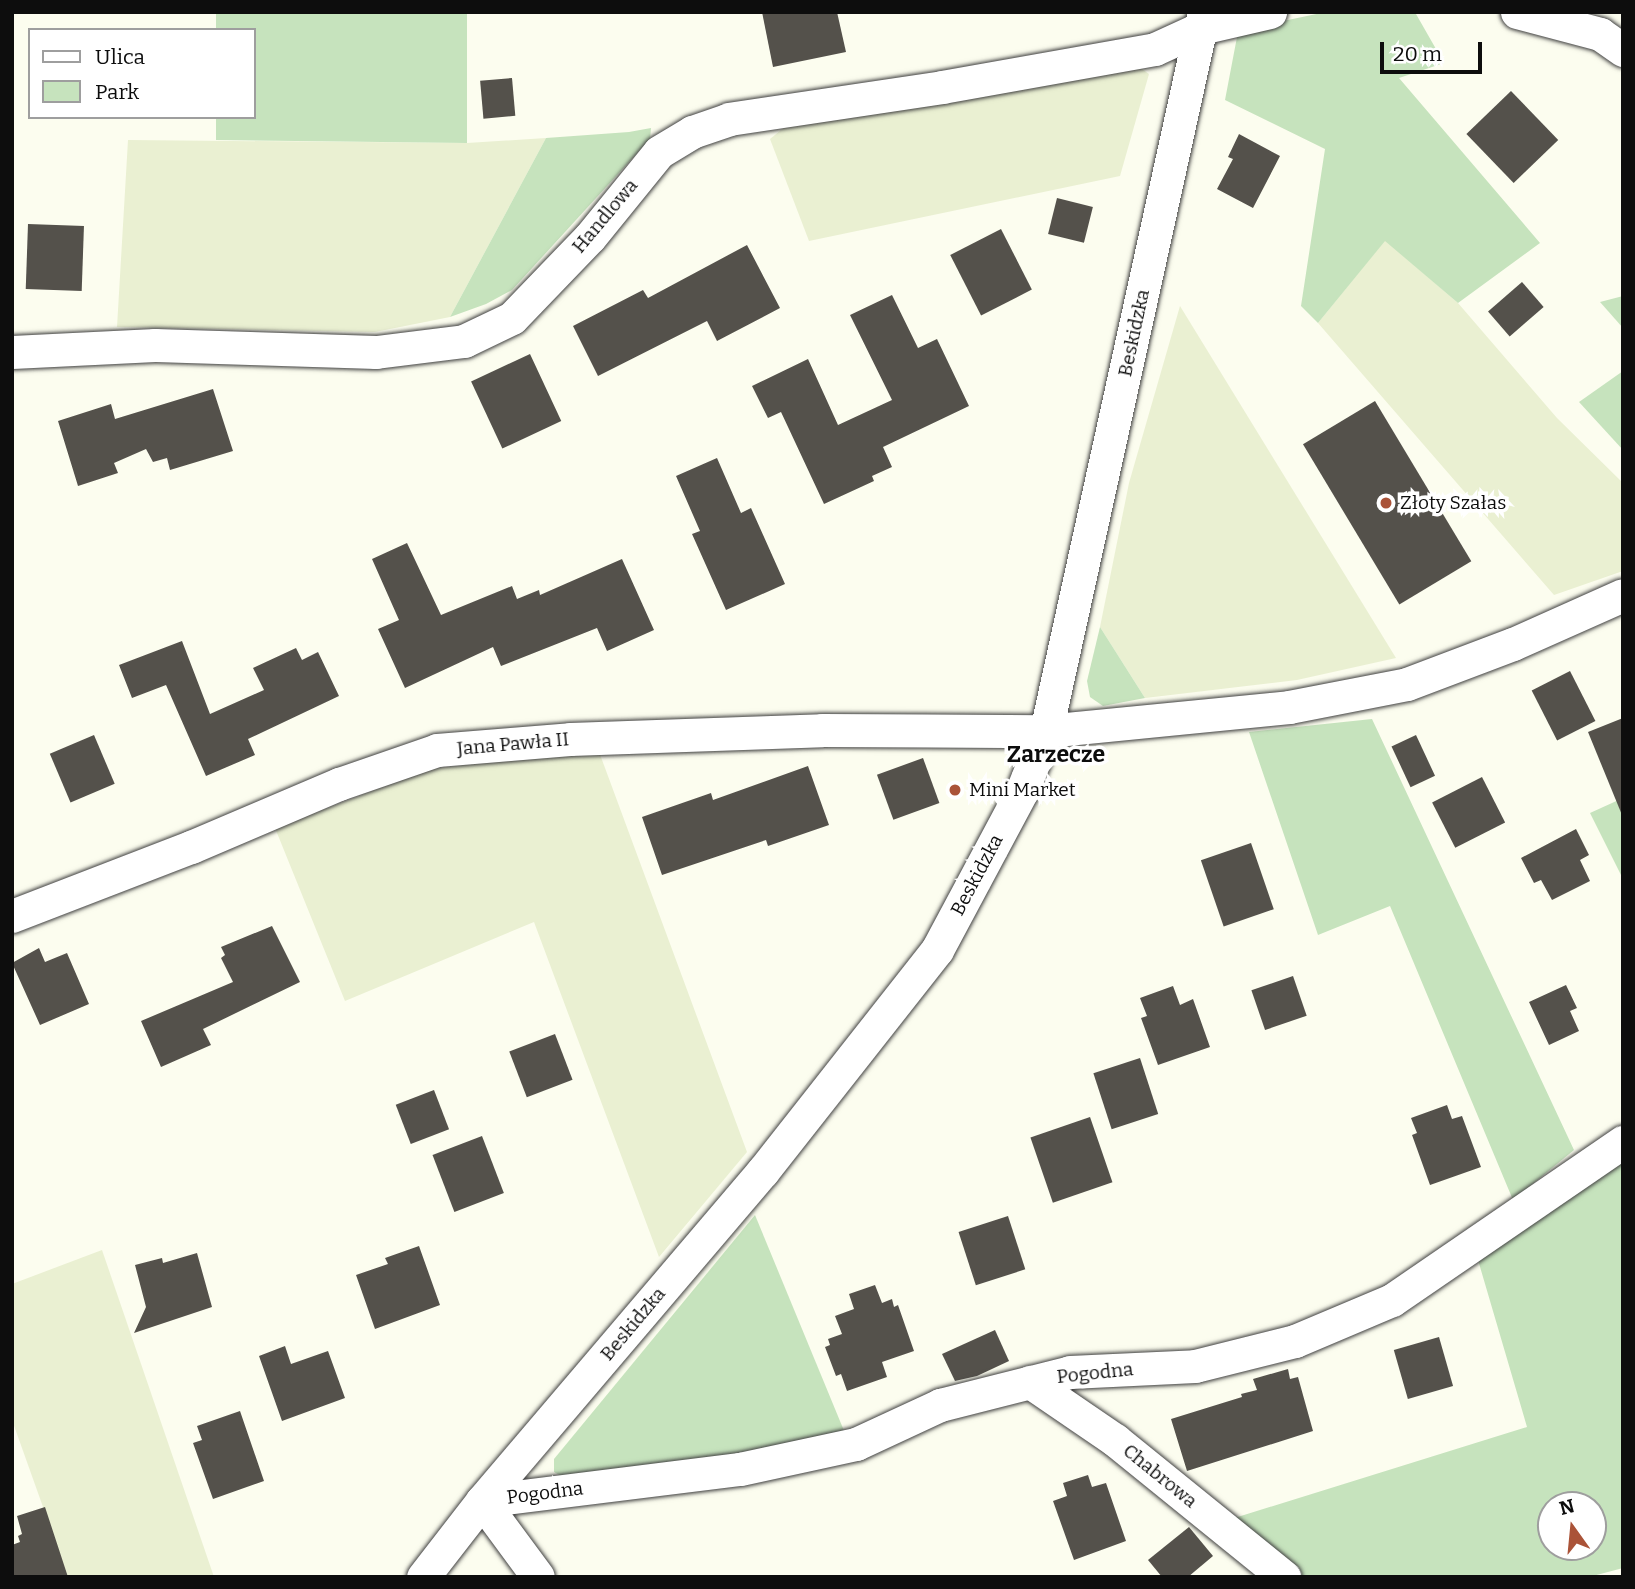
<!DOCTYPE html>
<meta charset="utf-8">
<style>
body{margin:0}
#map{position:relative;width:1635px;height:1589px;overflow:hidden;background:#fcfdef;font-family:Bitter,serif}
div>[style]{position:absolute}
.farmland>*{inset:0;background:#eaf0d2}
.green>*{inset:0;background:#c6e3bd}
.building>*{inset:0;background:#54514b;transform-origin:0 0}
.roads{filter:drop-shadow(0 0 2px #404040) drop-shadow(0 0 2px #404040)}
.minor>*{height:33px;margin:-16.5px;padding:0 16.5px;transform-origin:16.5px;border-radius:16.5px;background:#fff}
.dots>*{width:19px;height:19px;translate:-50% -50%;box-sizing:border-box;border:4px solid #fff;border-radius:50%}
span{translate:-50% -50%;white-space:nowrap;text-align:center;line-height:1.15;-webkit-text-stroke:7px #fff;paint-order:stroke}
.street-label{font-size:19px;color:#0d0d0d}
.poi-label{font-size:19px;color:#0d0d0d}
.left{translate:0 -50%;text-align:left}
.quarter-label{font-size:23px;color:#0d0d0d;font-weight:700}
.frame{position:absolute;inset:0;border:14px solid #0d0d0d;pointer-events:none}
.legend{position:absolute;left:28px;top:28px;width:228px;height:91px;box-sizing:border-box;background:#fff;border:2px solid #9e9e9e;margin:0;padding:9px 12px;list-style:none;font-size:21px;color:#0d0d0d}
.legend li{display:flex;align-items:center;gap:14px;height:35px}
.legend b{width:35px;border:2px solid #9e9e9e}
.north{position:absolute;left:1537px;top:1491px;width:70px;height:70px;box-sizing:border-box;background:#fff;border:2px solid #9e9e9e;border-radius:50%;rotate:345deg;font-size:19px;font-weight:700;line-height:28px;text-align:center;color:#0d0d0d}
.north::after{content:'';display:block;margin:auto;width:24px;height:32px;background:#aa5338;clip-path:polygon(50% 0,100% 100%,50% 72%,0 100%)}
.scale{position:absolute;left:1380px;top:42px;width:102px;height:32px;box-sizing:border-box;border:4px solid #0d0d0d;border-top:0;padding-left:9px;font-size:21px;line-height:24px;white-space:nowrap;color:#0d0d0d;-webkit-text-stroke:5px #fff;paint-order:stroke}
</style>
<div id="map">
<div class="farmland">
<i style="clip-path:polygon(1138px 66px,1149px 74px,1120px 176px,809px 241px,770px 139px,787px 125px)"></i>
<i style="clip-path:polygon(546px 138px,450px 317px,375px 332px,117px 327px,128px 140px,467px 143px)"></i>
<i style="clip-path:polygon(1385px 240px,1458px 303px,1557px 418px,1623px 483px,1623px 571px,1554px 595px,1318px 323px)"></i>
<i style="clip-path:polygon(1180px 306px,1396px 658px,1297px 680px,1145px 698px,1100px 627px,1129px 483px)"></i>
<i style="clip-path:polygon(598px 749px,747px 1152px,659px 1257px,534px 922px,345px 1001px,275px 828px,430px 769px)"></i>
<i style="clip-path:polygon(102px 1250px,214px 1577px,68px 1577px,12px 1420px,12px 1284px)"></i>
</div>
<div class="green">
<i style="clip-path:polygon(216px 12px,467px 12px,467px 143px,216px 140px,216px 117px,254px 117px,254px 30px,216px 30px)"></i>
<i style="clip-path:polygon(1326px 12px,1416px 14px,1444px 63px,1399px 78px,1540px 243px,1458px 303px,1385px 241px,1318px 323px,1301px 306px,1325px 149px,1225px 100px,1237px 37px,1245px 29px)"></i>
<i style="clip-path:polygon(651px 128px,650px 139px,512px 290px,486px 304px,450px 317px,546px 138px,629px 132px)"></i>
<i style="clip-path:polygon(1623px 296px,1623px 328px,1600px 302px)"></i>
<i style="clip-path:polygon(1623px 371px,1623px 450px,1579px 402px)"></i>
<i style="clip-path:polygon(1100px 627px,1145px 698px,1103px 706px,1090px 697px,1087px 681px)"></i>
<i style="clip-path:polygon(1372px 719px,1574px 1150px,1513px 1200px,1390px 906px,1318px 935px,1249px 732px)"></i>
<i style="clip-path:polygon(1623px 798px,1623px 879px,1590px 813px)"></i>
<i style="clip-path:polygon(evenodd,1623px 1151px,1623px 1568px,1589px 1577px,1297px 1577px,1228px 1520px,1527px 1427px,1478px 1260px,1623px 1151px,1551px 1505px,1593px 1505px,1593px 1547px,1551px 1547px,1551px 1505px)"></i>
<i style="clip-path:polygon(755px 1215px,847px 1438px,565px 1478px,554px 1472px,554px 1459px)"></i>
</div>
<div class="building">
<i style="clip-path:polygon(762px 12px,837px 12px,846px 52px,773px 67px)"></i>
<i style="left:512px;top:78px;width:38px;height:32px;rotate:85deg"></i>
<i style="left:1511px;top:91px;width:68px;height:62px;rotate:46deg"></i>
<i style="clip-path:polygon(1239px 134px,1280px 156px,1253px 208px,1217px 189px,1233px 159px,1228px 157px)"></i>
<i style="left:1057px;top:198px;width:37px;height:37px;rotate:14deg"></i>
<i style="left:28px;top:224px;width:56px;height:65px;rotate:2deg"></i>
<i style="left:1001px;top:229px;width:68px;height:57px;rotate:63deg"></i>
<i style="clip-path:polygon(747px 245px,780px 308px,717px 341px,707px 321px,598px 376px,573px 326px,643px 290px,648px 298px)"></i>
<i style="left:1522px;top:282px;width:33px;height:45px;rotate:49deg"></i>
<i style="clip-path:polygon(892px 295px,918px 348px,937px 339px,969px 406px,883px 447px,892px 467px,872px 476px,874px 481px,824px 504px,781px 412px,768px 418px,752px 386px,808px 359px,838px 425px,892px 400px,850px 315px)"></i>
<i style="left:530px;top:354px;width:74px;height:65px;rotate:65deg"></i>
<i style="clip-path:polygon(213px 389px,233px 451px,170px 470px,167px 458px,153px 462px,146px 449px,114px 463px,118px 473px,78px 486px,58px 421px,111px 404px,115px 419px)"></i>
<i style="left:1375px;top:401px;width:187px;height:84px;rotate:59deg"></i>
<i style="clip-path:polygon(717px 458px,741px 513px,751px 508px,785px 584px,726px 610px,692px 534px,700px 531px,676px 476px)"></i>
<i style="clip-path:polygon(407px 543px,441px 615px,512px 586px,517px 599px,539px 590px,540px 595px,622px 559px,654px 630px,607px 651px,597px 628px,501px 666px,493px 647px,405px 688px,378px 629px,399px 620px,372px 559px)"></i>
<i style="clip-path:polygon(182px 641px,210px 714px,264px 690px,253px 668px,296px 648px,302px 660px,318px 652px,339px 696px,248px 739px,255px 755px,206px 776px,166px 685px,132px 698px,119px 665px)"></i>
<i style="left:1570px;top:671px;width:56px;height:43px;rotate:63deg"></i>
<i style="clip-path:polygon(1623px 718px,1623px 815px,1622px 815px,1588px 732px)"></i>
<i style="left:94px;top:735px;width:53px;height:48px;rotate:67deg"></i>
<i style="left:1416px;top:735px;width:45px;height:27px;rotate:65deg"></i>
<i style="left:923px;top:758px;width:48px;height:49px;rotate:70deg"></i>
<i style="clip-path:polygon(808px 766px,829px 825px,768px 846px,766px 840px,662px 875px,642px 817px,711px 793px,713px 800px)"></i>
<i style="left:1482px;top:777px;width:51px;height:56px;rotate:63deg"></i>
<i style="clip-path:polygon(1576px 829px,1589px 855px,1580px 860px,1590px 881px,1552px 900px,1541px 880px,1534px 883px,1521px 858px)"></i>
<i style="left:1251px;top:843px;width:70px;height:53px;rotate:71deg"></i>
<i style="clip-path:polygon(272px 926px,300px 982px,203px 1029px,211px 1045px,161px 1067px,141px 1021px,233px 982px,221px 958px,225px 955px,221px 947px)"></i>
<i style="clip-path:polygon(39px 948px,45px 962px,67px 953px,89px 1004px,40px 1025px,12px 963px)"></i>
<i style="left:1293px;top:976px;width:42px;height:44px;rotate:71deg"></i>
<i style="clip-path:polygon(1566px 985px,1577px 1008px,1570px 1011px,1579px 1031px,1549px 1045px,1529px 1002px)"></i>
<i style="clip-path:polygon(1173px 986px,1180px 1005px,1193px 999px,1210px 1047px,1158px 1065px,1141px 1018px,1147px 1016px,1140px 998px)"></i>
<i style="left:555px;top:1034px;width:49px;height:49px;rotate:69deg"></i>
<i style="left:1140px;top:1058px;width:59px;height:49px;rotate:72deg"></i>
<i style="left:434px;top:1090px;width:42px;height:41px;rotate:69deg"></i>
<i style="clip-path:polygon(1447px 1105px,1452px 1119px,1462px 1116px,1481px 1167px,1430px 1185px,1412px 1135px,1417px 1133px,1411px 1118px)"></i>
<i style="left:1090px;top:1117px;width:69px;height:63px;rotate:71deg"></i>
<i style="left:482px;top:1136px;width:61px;height:53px;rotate:69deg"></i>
<i style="left:1008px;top:1216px;width:56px;height:52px;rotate:72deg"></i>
<i style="clip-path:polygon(419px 1246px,440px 1305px,375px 1329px,356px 1275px,388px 1264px,385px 1258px)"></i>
<i style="clip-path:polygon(197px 1253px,212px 1307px,134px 1333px,146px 1307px,135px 1265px,162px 1258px,163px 1263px)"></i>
<i style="clip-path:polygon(875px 1285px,882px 1303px,892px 1299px,894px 1307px,898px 1305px,914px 1351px,882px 1362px,887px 1377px,847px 1391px,841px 1374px,836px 1376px,825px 1347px,830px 1345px,828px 1339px,842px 1334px,835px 1316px,854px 1309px,849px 1294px)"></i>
<i style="clip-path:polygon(995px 1330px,1009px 1361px,977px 1376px,955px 1381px,942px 1354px)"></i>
<i style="left:1439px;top:1337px;width:51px;height:47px;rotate:74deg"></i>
<i style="clip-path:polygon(285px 1346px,291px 1364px,328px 1351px,345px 1398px,282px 1421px,259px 1356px)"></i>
<i style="clip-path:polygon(1288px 1369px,1290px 1379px,1298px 1377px,1313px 1431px,1187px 1471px,1171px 1419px,1242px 1397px,1241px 1394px,1257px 1390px,1253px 1379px)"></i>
<i style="clip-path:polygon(240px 1411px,264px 1481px,213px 1499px,193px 1443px,202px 1440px,197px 1426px)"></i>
<i style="clip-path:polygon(1088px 1475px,1092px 1487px,1106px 1483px,1126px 1541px,1074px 1560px,1053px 1501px,1067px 1496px,1063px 1483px)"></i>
<i style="clip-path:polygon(45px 1507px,68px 1577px,12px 1577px,12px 1545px,20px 1542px,18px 1536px,22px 1534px,17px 1516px)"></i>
<i style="clip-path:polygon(1189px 1527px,1213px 1556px,1188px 1577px,1162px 1577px,1148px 1560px)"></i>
</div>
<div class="roads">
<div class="minor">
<i style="left:1517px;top:12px;width:86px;rotate:14.8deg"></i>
<i style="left:1600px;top:34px;width:28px;rotate:35deg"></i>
<i style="left:12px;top:352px;width:143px;rotate:-2.8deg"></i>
<i style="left:155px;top:345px;width:221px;rotate:1.8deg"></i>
<i style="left:376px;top:352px;width:89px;rotate:-7.1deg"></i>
<i style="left:464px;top:341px;width:53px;rotate:-25.6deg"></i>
<i style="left:512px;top:318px;width:112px;rotate:-46.1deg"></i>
<i style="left:590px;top:237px;width:109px;rotate:-50.9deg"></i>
<i style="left:659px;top:152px;width:39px;rotate:-31deg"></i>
<i style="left:692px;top:132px;width:39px;rotate:-19deg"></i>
<i style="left:729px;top:119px;width:215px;rotate:-8.5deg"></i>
<i style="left:942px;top:87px;width:216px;rotate:-10.1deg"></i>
<i style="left:1155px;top:49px;width:51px;rotate:-24.5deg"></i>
<i style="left:1201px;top:28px;width:71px;rotate:-13.1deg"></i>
<i style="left:12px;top:916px;width:192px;rotate:-21.1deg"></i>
<i style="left:191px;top:847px;width:161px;rotate:-23.1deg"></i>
<i style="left:339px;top:784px;width:104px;rotate:-19.1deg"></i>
<i style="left:437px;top:750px;width:133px;rotate:-4.7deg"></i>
<i style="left:570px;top:739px;width:252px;rotate:-2deg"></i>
<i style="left:822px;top:730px;width:224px;rotate:0.3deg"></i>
<i style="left:1046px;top:731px;width:244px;rotate:-5.6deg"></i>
<i style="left:1289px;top:707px;width:120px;rotate:-11deg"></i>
<i style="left:1407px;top:684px;width:113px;rotate:-20.7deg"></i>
<i style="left:1513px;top:644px;width:120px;rotate:-24deg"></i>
<i style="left:1030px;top:1382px;width:103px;rotate:34.3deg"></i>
<i style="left:1115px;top:1440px;width:218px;rotate:39deg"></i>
<i style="left:482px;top:1501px;width:260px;rotate:-7.1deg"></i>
<i style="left:740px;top:1469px;width:119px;rotate:-12.2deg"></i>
<i style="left:856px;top:1444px;width:93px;rotate:-24.9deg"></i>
<i style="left:940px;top:1405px;width:134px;rotate:-14.2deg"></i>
<i style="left:1070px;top:1372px;width:125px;rotate:-2.7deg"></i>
<i style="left:1195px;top:1366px;width:103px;rotate:-14deg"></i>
<i style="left:1295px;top:1341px;width:105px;rotate:-22.9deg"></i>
<i style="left:1392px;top:1300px;width:280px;rotate:-34.4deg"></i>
<i style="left:482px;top:1501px;width:94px;rotate:53.6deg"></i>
<i style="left:423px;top:1577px;width:96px;rotate:-52.2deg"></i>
<i style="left:482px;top:1501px;width:433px;rotate:-49.6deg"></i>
<i style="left:763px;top:1171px;width:281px;rotate:-51.8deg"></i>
<i style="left:937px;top:950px;width:180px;rotate:-61.9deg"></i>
<i style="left:1022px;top:791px;width:65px;rotate:-68.2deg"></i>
<i style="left:1046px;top:731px;width:736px;rotate:-77.61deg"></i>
</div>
</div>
<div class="dots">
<i style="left:1386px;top:503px;background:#aa5338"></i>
<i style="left:955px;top:790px;background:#aa5338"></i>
</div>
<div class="street-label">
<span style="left:605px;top:216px;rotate:-50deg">Handlowa</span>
<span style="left:1134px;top:333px;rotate:-78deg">Beskidzka</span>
<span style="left:513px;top:744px;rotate:-5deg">Jana Pawła II</span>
<span style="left:977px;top:875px;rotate:-62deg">Beskidzka</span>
<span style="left:633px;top:1324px;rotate:-50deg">Beskidzka</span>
<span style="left:1095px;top:1373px;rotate:-6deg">Pogodna</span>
<span style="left:1160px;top:1476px;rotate:39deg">Chabrowa</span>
<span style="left:545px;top:1493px;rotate:-7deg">Pogodna</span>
</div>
<div class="poi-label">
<span class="left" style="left:1400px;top:503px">Złoty Szałas</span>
<span class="left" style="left:969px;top:790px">Mini Market</span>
</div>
<div class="quarter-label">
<span style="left:1056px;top:754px">Zarzecze</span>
</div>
<div class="frame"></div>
<ul class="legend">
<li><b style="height:9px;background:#fff"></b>Ulica</li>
<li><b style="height:19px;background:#c6e3bd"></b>Park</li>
</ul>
<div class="north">N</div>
<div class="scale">20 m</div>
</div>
